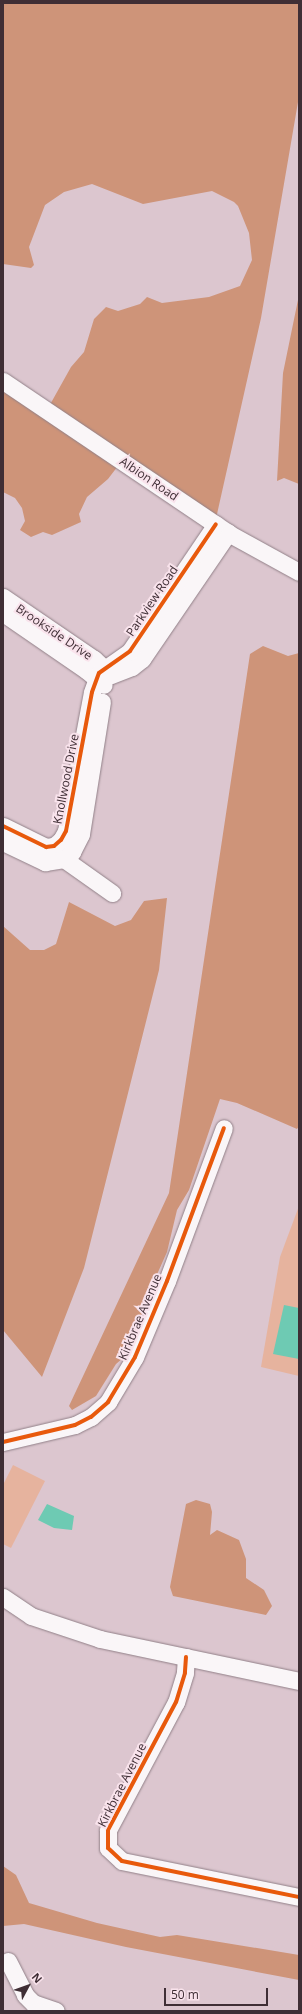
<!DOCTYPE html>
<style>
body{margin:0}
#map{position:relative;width:302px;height:2014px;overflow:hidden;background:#dcc6cf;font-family:"Open Sans",sans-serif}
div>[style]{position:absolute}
.green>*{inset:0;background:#e6b39e}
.forest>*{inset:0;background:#ce9479}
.water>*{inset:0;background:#6ecab3}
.roads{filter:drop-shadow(0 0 1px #918088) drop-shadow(0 0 1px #918088)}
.minor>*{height:17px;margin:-8.5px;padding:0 8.5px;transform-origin:8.5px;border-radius:8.5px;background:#faf6f8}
.cycleway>*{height:4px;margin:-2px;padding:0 2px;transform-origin:2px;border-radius:2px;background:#e8590c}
span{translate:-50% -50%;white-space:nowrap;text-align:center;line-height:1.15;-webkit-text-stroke:4px #f9e3ec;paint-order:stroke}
.street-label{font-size:12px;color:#3f2e35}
.frame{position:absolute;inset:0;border:4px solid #3f2e35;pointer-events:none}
.north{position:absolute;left:8px;top:1966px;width:40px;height:40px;-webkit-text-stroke:3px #f9e3ec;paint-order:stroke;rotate:49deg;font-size:11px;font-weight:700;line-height:16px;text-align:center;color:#3f2e35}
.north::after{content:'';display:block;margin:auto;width:14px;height:18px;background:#3f2e35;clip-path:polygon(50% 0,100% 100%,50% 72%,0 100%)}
.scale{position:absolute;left:164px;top:1988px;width:104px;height:18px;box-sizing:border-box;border:2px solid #3f2e35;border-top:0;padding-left:5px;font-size:12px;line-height:14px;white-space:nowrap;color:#3f2e35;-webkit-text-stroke:3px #f9e3ec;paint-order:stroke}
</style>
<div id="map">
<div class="green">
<i style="clip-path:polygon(299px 1206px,299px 1376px,261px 1367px,280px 1257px)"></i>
<i style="clip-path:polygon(13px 1465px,45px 1481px,11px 1548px,3px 1544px,3px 1485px)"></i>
</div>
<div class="forest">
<i style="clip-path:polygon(3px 3px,299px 3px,298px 102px,261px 318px,215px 523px,121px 462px,108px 479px,87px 497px,79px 514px,81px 522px,52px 535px,43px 532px,31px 537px,20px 530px,25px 521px,22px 508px,15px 498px,3px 492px,3px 381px,47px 410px,71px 367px,84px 352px,94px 319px,106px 307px,118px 311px,140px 304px,147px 297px,162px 303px,209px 297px,240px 286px,252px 260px,249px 233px,238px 206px,234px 202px,212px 191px,143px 204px,92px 184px,64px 192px,45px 205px,29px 247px,34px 265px,31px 268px,3px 264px)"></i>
<i style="clip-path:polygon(299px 295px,299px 484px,284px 478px,277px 481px,283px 373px)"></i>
<i style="clip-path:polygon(263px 646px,288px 656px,299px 653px,299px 1126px,297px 1129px,237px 1103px,220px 1099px,189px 1190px,177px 1210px,167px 1252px,143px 1306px,137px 1346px,116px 1364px,96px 1396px,72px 1410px,69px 1406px,169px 1193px,250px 654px)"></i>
<i style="clip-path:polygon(167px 898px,159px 970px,84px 1268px,42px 1377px,3px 1330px,3px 926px,30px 950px,44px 950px,56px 944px,69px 902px,115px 926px,131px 920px,144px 901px)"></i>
<i style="clip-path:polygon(196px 1500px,210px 1504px,212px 1512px,210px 1535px,217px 1530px,239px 1540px,246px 1559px,246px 1578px,264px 1590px,272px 1606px,266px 1615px,173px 1596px,170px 1587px,186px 1504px)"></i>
<i style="clip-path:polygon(3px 1866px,16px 1875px,29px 1903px,97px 1923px,160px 1937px,177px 1935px,299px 1955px,299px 1980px,126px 1947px,24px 1924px,3px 1926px)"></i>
</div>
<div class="water">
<i style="clip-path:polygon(284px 1305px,299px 1308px,299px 1359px,273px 1354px)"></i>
<i style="clip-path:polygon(47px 1504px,74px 1516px,72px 1530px,54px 1528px,38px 1520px)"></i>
</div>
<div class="roads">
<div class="minor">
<i style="left:3px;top:381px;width:272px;rotate:34deg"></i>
<i style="left:228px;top:533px;width:81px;rotate:28.8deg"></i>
<i style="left:3px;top:597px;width:110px;rotate:34.3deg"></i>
<i style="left:94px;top:659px;width:23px;rotate:43deg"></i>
<i style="left:3px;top:613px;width:101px;rotate:34.5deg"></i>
<i style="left:86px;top:670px;width:23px;rotate:40deg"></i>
<i style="left:111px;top:675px;width:22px;rotate:-21deg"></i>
<i style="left:132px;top:667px;width:13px;rotate:-39deg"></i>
<i style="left:142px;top:659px;width:153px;rotate:-55.7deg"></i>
<i style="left:3px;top:826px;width:48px;rotate:26deg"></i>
<i style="left:46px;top:847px;width:8px;rotate:-7deg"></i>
<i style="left:54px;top:846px;width:9px;rotate:-41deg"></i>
<i style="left:61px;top:840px;width:10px;rotate:-61deg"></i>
<i style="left:66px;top:831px;width:141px;rotate:-79.4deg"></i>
<i style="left:92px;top:692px;width:20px;rotate:-70deg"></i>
<i style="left:99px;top:673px;width:38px;rotate:-35deg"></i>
<i style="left:130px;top:651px;width:153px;rotate:-55.9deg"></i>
<i style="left:3px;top:842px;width:47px;rotate:25.5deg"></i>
<i style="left:45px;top:862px;width:19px;rotate:-9deg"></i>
<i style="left:64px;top:859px;width:11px;rotate:-41deg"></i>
<i style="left:72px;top:852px;width:20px;rotate:-63deg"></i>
<i style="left:81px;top:834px;width:134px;rotate:-81deg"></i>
<i style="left:64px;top:859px;width:59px;rotate:35.3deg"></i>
<i style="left:3px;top:1442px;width:74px;rotate:-13.3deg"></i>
<i style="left:75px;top:1425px;width:18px;rotate:-27deg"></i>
<i style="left:91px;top:1417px;width:23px;rotate:-41deg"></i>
<i style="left:108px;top:1402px;width:52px;rotate:-59deg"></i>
<i style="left:135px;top:1357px;width:82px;rotate:-67.2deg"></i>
<i style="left:167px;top:1281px;width:163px;rotate:-69.6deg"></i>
<i style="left:3px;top:1597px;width:34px;rotate:34deg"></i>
<i style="left:31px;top:1616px;width:73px;rotate:18.4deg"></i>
<i style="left:100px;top:1639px;width:203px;rotate:11.9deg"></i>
<i style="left:186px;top:1657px;width:16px;rotate:94deg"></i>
<i style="left:185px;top:1673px;width:30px;rotate:107deg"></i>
<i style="left:176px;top:1702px;width:145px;rotate:118deg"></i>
<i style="left:108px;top:1830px;width:18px;rotate:90deg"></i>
<i style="left:108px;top:1848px;width:19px;rotate:43deg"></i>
<i style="left:122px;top:1861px;width:181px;rotate:11.5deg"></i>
<i style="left:8px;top:1961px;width:38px;rotate:63deg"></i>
<i style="left:25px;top:1995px;width:11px;rotate:45deg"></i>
<i style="left:33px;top:2003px;width:24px;rotate:19deg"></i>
</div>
</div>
<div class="cycleway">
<i style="left:3px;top:826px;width:48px;rotate:26deg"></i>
<i style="left:46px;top:847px;width:8px;rotate:-7deg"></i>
<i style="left:54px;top:846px;width:9px;rotate:-41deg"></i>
<i style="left:61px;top:840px;width:10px;rotate:-61deg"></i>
<i style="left:66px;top:831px;width:141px;rotate:-79.4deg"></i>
<i style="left:92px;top:692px;width:20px;rotate:-70deg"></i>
<i style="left:99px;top:673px;width:38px;rotate:-35deg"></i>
<i style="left:130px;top:651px;width:153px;rotate:-55.9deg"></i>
<i style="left:3px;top:1442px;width:74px;rotate:-13.3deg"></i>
<i style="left:75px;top:1425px;width:18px;rotate:-27deg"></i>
<i style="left:91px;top:1417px;width:23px;rotate:-41deg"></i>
<i style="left:108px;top:1402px;width:52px;rotate:-59deg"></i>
<i style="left:135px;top:1357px;width:82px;rotate:-67.2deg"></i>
<i style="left:167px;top:1281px;width:163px;rotate:-69.6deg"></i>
<i style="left:186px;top:1657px;width:16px;rotate:94deg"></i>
<i style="left:185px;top:1673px;width:30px;rotate:107deg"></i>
<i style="left:176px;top:1702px;width:145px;rotate:118deg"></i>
<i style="left:108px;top:1830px;width:18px;rotate:90deg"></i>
<i style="left:108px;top:1848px;width:19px;rotate:43deg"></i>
<i style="left:122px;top:1861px;width:181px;rotate:11.5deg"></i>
</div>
<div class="street-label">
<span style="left:149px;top:479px;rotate:34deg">Albion Road</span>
<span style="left:152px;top:601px;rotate:-56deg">Parkview Road</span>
<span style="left:54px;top:632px;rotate:34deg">Brookside Drive</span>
<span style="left:66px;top:779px;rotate:-79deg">Knollwood Drive</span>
<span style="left:140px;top:1317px;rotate:-67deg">Kirkbrae Avenue</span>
<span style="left:122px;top:1785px;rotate:-63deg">Kirkbrae Avenue</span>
</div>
<div class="frame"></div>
<div class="north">N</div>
<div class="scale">50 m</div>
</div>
